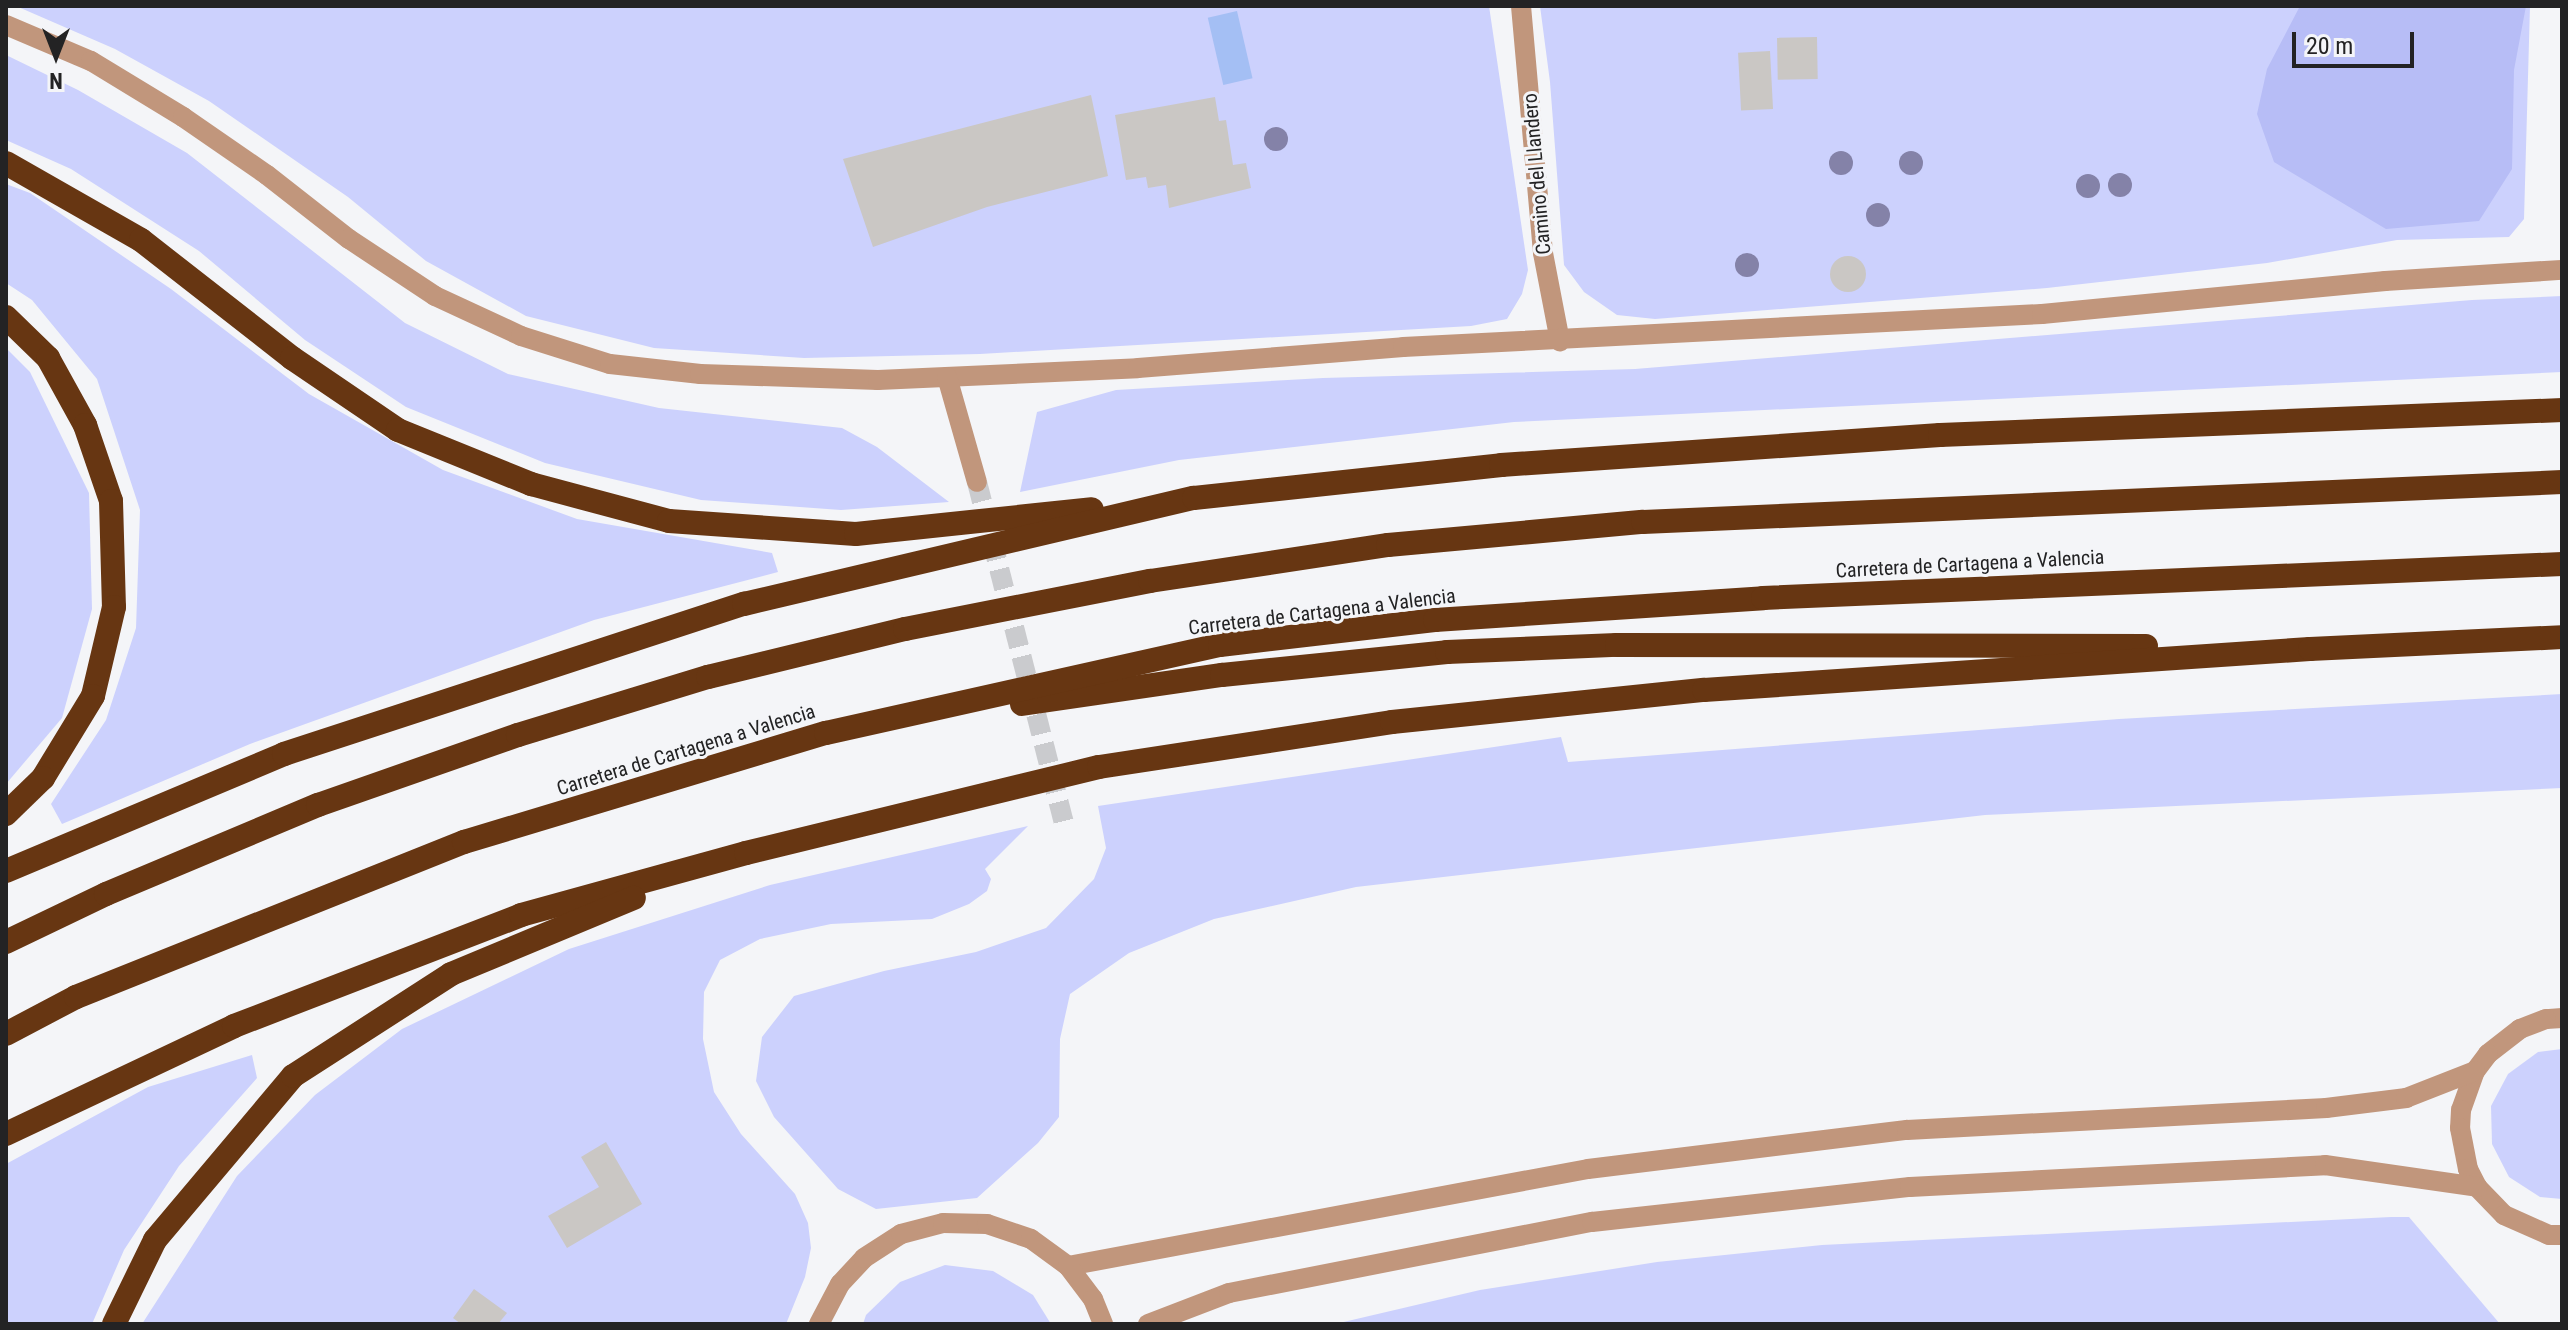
<!DOCTYPE html>
<style>
body{margin:0}
#map{position:relative;width:2568px;height:1330px;overflow:hidden;background:#f4f5f8;font-family:"Roboto Condensed",sans-serif}
div>[style]{position:absolute}
.green>*{inset:0;background:#ccd1fd}
.forest>*{inset:0;background:#b7bdf6}
.water>*{inset:0;background:#a4bff4;transform-origin:0 0}
.building>*{inset:0;background:#cac7c4;transform-origin:0 0}
.round{border-radius:50%}
.minor-tunnel>*{height:20px;margin-top:-10px;transform-origin:0;background:repeating-linear-gradient(90deg,#cacbce 0 20px,transparent 0 30px)}
.minor>*{height:20px;margin:-10px;padding:0 10px;transform-origin:10px;border-radius:10px;background:#c1967c}
.highway>*{height:24px;margin:-12px;padding:0 12px;transform-origin:12px;border-radius:12px;background:#673612}
.trees>*{width:24px;height:24px;margin:-12px;border-radius:50%;background:#8482a8}
span{translate:-50% -50%;white-space:nowrap;text-align:center;line-height:1.15;-webkit-text-stroke:6px #f4f5f8;paint-order:stroke}
.street-label{font-size:20px;color:#232324}
.frame{position:absolute;inset:0;border:8px solid #232324;pointer-events:none}
.north{position:absolute;left:16px;top:16px;width:80px;height:80px;-webkit-text-stroke:6px #f4f5f8;paint-order:stroke;rotate:180deg;font-size:22px;font-weight:700;line-height:32px;text-align:center;color:#232324}
.north::after{content:'';display:block;margin:auto;width:28px;height:36px;background:#232324;clip-path:polygon(50% 0,100% 100%,50% 72%,0 100%)}
.scale{position:absolute;left:2292px;top:32px;width:122px;height:36px;box-sizing:border-box;border:4px solid #232324;border-top:0;padding-left:10px;font-size:24px;line-height:28px;white-space:nowrap;color:#232324;-webkit-text-stroke:6px #f4f5f8;paint-order:stroke}
</style>
<div id="map">
<div class="green">
<i style="clip-path:polygon(16px 6px,1489px 6px,1528px 270px,1522px 294px,1507px 319px,1471px 326px,980px 354px,804px 358px,654px 348px,526px 316px,426px 261px,348px 197px,209px 101px,115px 49px)"></i>
<i style="clip-path:polygon(1540px 6px,2530px 6px,2524px 219px,2509px 237px,2397px 240px,2267px 263px,2047px 288px,1655px 319px,1617px 315px,1584px 292px,1564px 265px,1550px 82px)"></i>
<i style="clip-path:polygon(6px 55px,78px 90px,187px 153px,405px 323px,508px 374px,659px 408px,842px 428px,877px 447px,949px 502px,841px 510px,701px 500px,545px 463px,406px 407px,305px 340px,199px 251px,71px 169px,6px 140px)"></i>
<i style="clip-path:polygon(6px 184px,30px 193px,171px 289px,309px 394px,443px 470px,577px 519px,772px 553px,778px 572px,594px 620px,250px 744px,62px 824px,51px 804px,106px 720px,136px 628px,140px 510px,97px 379px,32px 300px,6px 283px)"></i>
<i style="clip-path:polygon(2562px 296px,2562px 372px,1514px 422px,1179px 460px,1020px 492px,1037px 412px,1116px 390px,1323px 378px,1635px 369px,2472px 300px)"></i>
<i style="clip-path:polygon(6px 348px,30px 372px,89px 493px,92px 609px,62px 718px,6px 784px)"></i>
<i style="clip-path:polygon(2562px 694px,2562px 788px,1985px 815px,1356px 887px,1214px 919px,1129px 953px,1070px 994px,1060px 1039px,1059px 1117px,1038px 1143px,977px 1198px,876px 1209px,838px 1189px,774px 1117px,756px 1081px,762px 1037px,794px 996px,884px 971px,976px 952px,1046px 928px,1094px 879px,1106px 848px,1098px 806px,1561px 737px,1568px 762px,2119px 719px)"></i>
<i style="clip-path:polygon(1028px 826px,985px 869px,991px 879px,987px 891px,969px 904px,932px 919px,831px 924px,760px 939px,720px 960px,704px 992px,703px 1039px,714px 1092px,741px 1134px,795px 1194px,808px 1223px,811px 1248px,805px 1277px,786px 1324px,142px 1324px,237px 1176px,315px 1095px,402px 1029px,569px 949px,770px 885px)"></i>
<i style="clip-path:polygon(2562px 1049px,2562px 1199px,2540px 1197px,2509px 1177px,2492px 1144px,2491px 1106px,2508px 1074px,2538px 1052px)"></i>
<i style="clip-path:polygon(252px 1055px,257px 1078px,179px 1166px,124px 1250px,92px 1324px,6px 1324px,6px 1164px,148px 1087px)"></i>
<i style="clip-path:polygon(2391px 1217px,2409px 1217px,2500px 1324px,1335px 1324px,1480px 1290px,1657px 1262px,1822px 1245px)"></i>
<i style="clip-path:polygon(945px 1265px,993px 1271px,1033px 1295px,1051px 1324px,863px 1324px,866px 1315px,900px 1282px)"></i>
</div>
<div class="forest">
<i style="clip-path:polygon(2300px 6px,2526px 6px,2514px 70px,2512px 169px,2479px 221px,2386px 229px,2274px 162px,2257px 114px,2267px 69px)"></i>
</div>
<div class="water">
<i style="left:1237px;top:11px;width:69px;height:30px;rotate:77deg"></i>
</div>
<div class="building">
<i style="left:1817px;top:37px;width:42px;height:40px;rotate:89deg"></i>
<i style="left:1770px;top:51px;width:58px;height:32px;rotate:87deg"></i>
<i style="clip-path:polygon(1091px 95px,1108px 176px,987px 207px,873px 247px,843px 159px)"></i>
<i style="clip-path:polygon(1215px 97px,1219px 121px,1226px 120px,1233px 165px,1246px 163px,1251px 188px,1169px 208px,1166px 185px,1148px 188px,1146px 177px,1126px 180px,1115px 115px)"></i>
<i class="round" style="left:1830px;top:256px;width:36px;height:36px"></i>
<i style="clip-path:polygon(606px 1142px,642px 1204px,567px 1248px,548px 1216px,599px 1187px,581px 1157px)"></i>
<i style="clip-path:polygon(474px 1289px,507px 1313px,498px 1324px,461px 1324px,453px 1318px)"></i>
</div>
<div class="minor-tunnel">
<i style="left:977px;top:482px;width:353px;rotate:75.7deg"></i>
</div>
<div class="minor">
<i style="left:1521px;top:6px;width:248px;rotate:84.9deg"></i>
<i style="left:1543px;top:253px;width:90px;rotate:79.1deg"></i>
<i style="left:6px;top:25px;width:92px;rotate:23deg"></i>
<i style="left:91px;top:61px;width:108px;rotate:31.3deg"></i>
<i style="left:183px;top:117px;width:102px;rotate:34.6deg"></i>
<i style="left:267px;top:175px;width:104px;rotate:38deg"></i>
<i style="left:349px;top:239px;width:103px;rotate:33.5deg"></i>
<i style="left:435px;top:296px;width:95px;rotate:24.9deg"></i>
<i style="left:521px;top:336px;width:93px;rotate:17.5deg"></i>
<i style="left:610px;top:364px;width:91px;rotate:6.3deg"></i>
<i style="left:700px;top:374px;width:178px;rotate:1.9deg"></i>
<i style="left:878px;top:380px;width:260px;rotate:-2.6deg"></i>
<i style="left:1138px;top:368px;width:266px;rotate:-4.5deg"></i>
<i style="left:1403px;top:347px;width:640px;rotate:-2.96deg"></i>
<i style="left:2042px;top:314px;width:345px;rotate:-5.5deg"></i>
<i style="left:2385px;top:281px;width:177px;rotate:-3.6deg"></i>
<i style="left:947px;top:377px;width:109px;rotate:74.1deg"></i>
<i style="left:2562px;top:1018px;width:16px;rotate:176deg"></i>
<i style="left:2546px;top:1019px;width:28px;rotate:159deg"></i>
<i style="left:2520px;top:1029px;width:41px;rotate:142deg"></i>
<i style="left:2488px;top:1054px;width:21px;rotate:127deg"></i>
<i style="left:2475px;top:1071px;width:41px;rotate:109.7deg"></i>
<i style="left:2461px;top:1110px;width:18px;rotate:93deg"></i>
<i style="left:2460px;top:1128px;width:42px;rotate:79deg"></i>
<i style="left:2468px;top:1169px;width:20px;rotate:63deg"></i>
<i style="left:2477px;top:1187px;width:39px;rotate:46deg"></i>
<i style="left:2504px;top:1215px;width:49px;rotate:24deg"></i>
<i style="left:2549px;top:1235px;width:13px"></i>
<i style="left:1068px;top:1266px;width:529px;rotate:-10.57deg"></i>
<i style="left:1588px;top:1169px;width:321px;rotate:-7deg"></i>
<i style="left:1907px;top:1130px;width:420px;rotate:-3deg"></i>
<i style="left:2326px;top:1108px;width:81px;rotate:-7.1deg"></i>
<i style="left:2406px;top:1098px;width:74px;rotate:-21.4deg"></i>
<i style="left:819px;top:1324px;width:45px;rotate:-62.3deg"></i>
<i style="left:840px;top:1284px;width:35px;rotate:-47deg"></i>
<i style="left:864px;top:1258px;width:44px;rotate:-33deg"></i>
<i style="left:901px;top:1234px;width:43px;rotate:-14.7deg"></i>
<i style="left:943px;top:1223px;width:44px;rotate:1.3deg"></i>
<i style="left:987px;top:1224px;width:46px;rotate:18.8deg"></i>
<i style="left:1031px;top:1239px;width:46px;rotate:36.1deg"></i>
<i style="left:1068px;top:1266px;width:41px;rotate:52.9deg"></i>
<i style="left:1093px;top:1299px;width:27px;rotate:68deg"></i>
<i style="left:1148px;top:1324px;width:87px;rotate:-20.9deg"></i>
<i style="left:1229px;top:1293px;width:370px;rotate:-11.1deg"></i>
<i style="left:1592px;top:1222px;width:320px;rotate:-6.3deg"></i>
<i style="left:1910px;top:1187px;width:416px;rotate:-3deg"></i>
<i style="left:2325px;top:1165px;width:154px;rotate:8.2deg"></i>
</div>
<div class="highway">
<i style="left:6px;top:163px;width:155px;rotate:29.7deg"></i>
<i style="left:141px;top:240px;width:192px;rotate:38deg"></i>
<i style="left:292px;top:358px;width:128px;rotate:34.2deg"></i>
<i style="left:398px;top:430px;width:144px;rotate:22.1deg"></i>
<i style="left:531px;top:484px;width:143px;rotate:15deg"></i>
<i style="left:669px;top:521px;width:187px;rotate:4deg"></i>
<i style="left:856px;top:534px;width:237px;rotate:-6deg"></i>
<i style="left:6px;top:317px;width:59px;rotate:44.3deg"></i>
<i style="left:48px;top:358px;width:77px;rotate:61.1deg"></i>
<i style="left:85px;top:425px;width:80px;rotate:71.1deg"></i>
<i style="left:111px;top:501px;width:106px;rotate:88.4deg"></i>
<i style="left:114px;top:607px;width:91px;rotate:103.3deg"></i>
<i style="left:93px;top:696px;width:96px;rotate:121.4deg"></i>
<i style="left:43px;top:778px;width:52px;rotate:135.8deg"></i>
<i style="left:1022px;top:704px;width:202px;rotate:-8.3deg"></i>
<i style="left:1222px;top:675px;width:226px;rotate:-5.8deg"></i>
<i style="left:1447px;top:652px;width:170px;rotate:-2.4deg"></i>
<i style="left:1617px;top:645px;width:529px;rotate:0.11deg"></i>
<i style="left:6px;top:871px;width:302px;rotate:-22.8deg"></i>
<i style="left:284px;top:754px;width:484px;rotate:-18.1deg"></i>
<i style="left:744px;top:604px;width:462px;rotate:-13.3deg"></i>
<i style="left:1194px;top:498px;width:309px;rotate:-6.1deg"></i>
<i style="left:1501px;top:465px;width:440px;rotate:-3.9deg"></i>
<i style="left:1940px;top:435px;width:623px;rotate:-2.3deg"></i>
<i style="left:6px;top:942px;width:111px;rotate:-25.6deg"></i>
<i style="left:106px;top:894px;width:230px;rotate:-22.8deg"></i>
<i style="left:318px;top:805px;width:212px;rotate:-19.3deg"></i>
<i style="left:518px;top:735px;width:199px;rotate:-17deg"></i>
<i style="left:708px;top:677px;width:203px;rotate:-13.7deg"></i>
<i style="left:905px;top:629px;width:250px;rotate:-11.1deg"></i>
<i style="left:1150px;top:581px;width:241px;rotate:-8.6deg"></i>
<i style="left:1388px;top:545px;width:256px;rotate:-5.2deg"></i>
<i style="left:1643px;top:522px;width:920px;rotate:-2.49deg"></i>
<i style="left:6px;top:1034px;width:79px;rotate:-27.9deg"></i>
<i style="left:76px;top:997px;width:418px;rotate:-21.8deg"></i>
<i style="left:464px;top:842px;width:378px;rotate:-16.8deg"></i>
<i style="left:826px;top:733px;width:404px;rotate:-12.6deg"></i>
<i style="left:1220px;top:645px;width:216px;rotate:-6.6deg"></i>
<i style="left:1435px;top:620px;width:329px;rotate:-3.8deg"></i>
<i style="left:1763px;top:598px;width:800px;rotate:-2.44deg"></i>
<i style="left:6px;top:1134px;width:252px;rotate:-25.3deg"></i>
<i style="left:234px;top:1026px;width:308px;rotate:-21.1deg"></i>
<i style="left:521px;top:915px;width:233px;rotate:-15.4deg"></i>
<i style="left:746px;top:853px;width:363px;rotate:-13.7deg"></i>
<i style="left:1099px;top:767px;width:296px;rotate:-8.7deg"></i>
<i style="left:1392px;top:722px;width:314px;rotate:-5.9deg"></i>
<i style="left:1704px;top:690px;width:607px;rotate:-3.87deg"></i>
<i style="left:2310px;top:649px;width:252px;rotate:-2.7deg"></i>
<i style="left:114px;top:1324px;width:93px;rotate:-64deg"></i>
<i style="left:155px;top:1240px;width:214px;rotate:-49.9deg"></i>
<i style="left:293px;top:1076px;width:188px;rotate:-32.8deg"></i>
<i style="left:451px;top:974px;width:198px;rotate:-22.6deg"></i>
</div>
<div class="trees">
<i style="left:1276px;top:139px"></i>
<i style="left:1841px;top:163px"></i>
<i style="left:1911px;top:163px"></i>
<i style="left:2120px;top:185px"></i>
<i style="left:2088px;top:186px"></i>
<i style="left:1878px;top:215px"></i>
<i style="left:1747px;top:265px"></i>
</div>
<div class="street-label">
<span style="left:1537px;top:174px;rotate:-95deg">Camino del Llandero</span>
<span style="left:1970px;top:564px;rotate:-3deg">Carretera de Cartagena a Valencia</span>
<span style="left:1322px;top:612px;rotate:-7deg">Carretera de Cartagena a Valencia</span>
<span style="left:686px;top:750px;rotate:-17deg">Carretera de Cartagena a Valencia</span>
</div>
<div class="frame"></div>
<div class="north">N</div>
<div class="scale">20 m</div>
</div>
